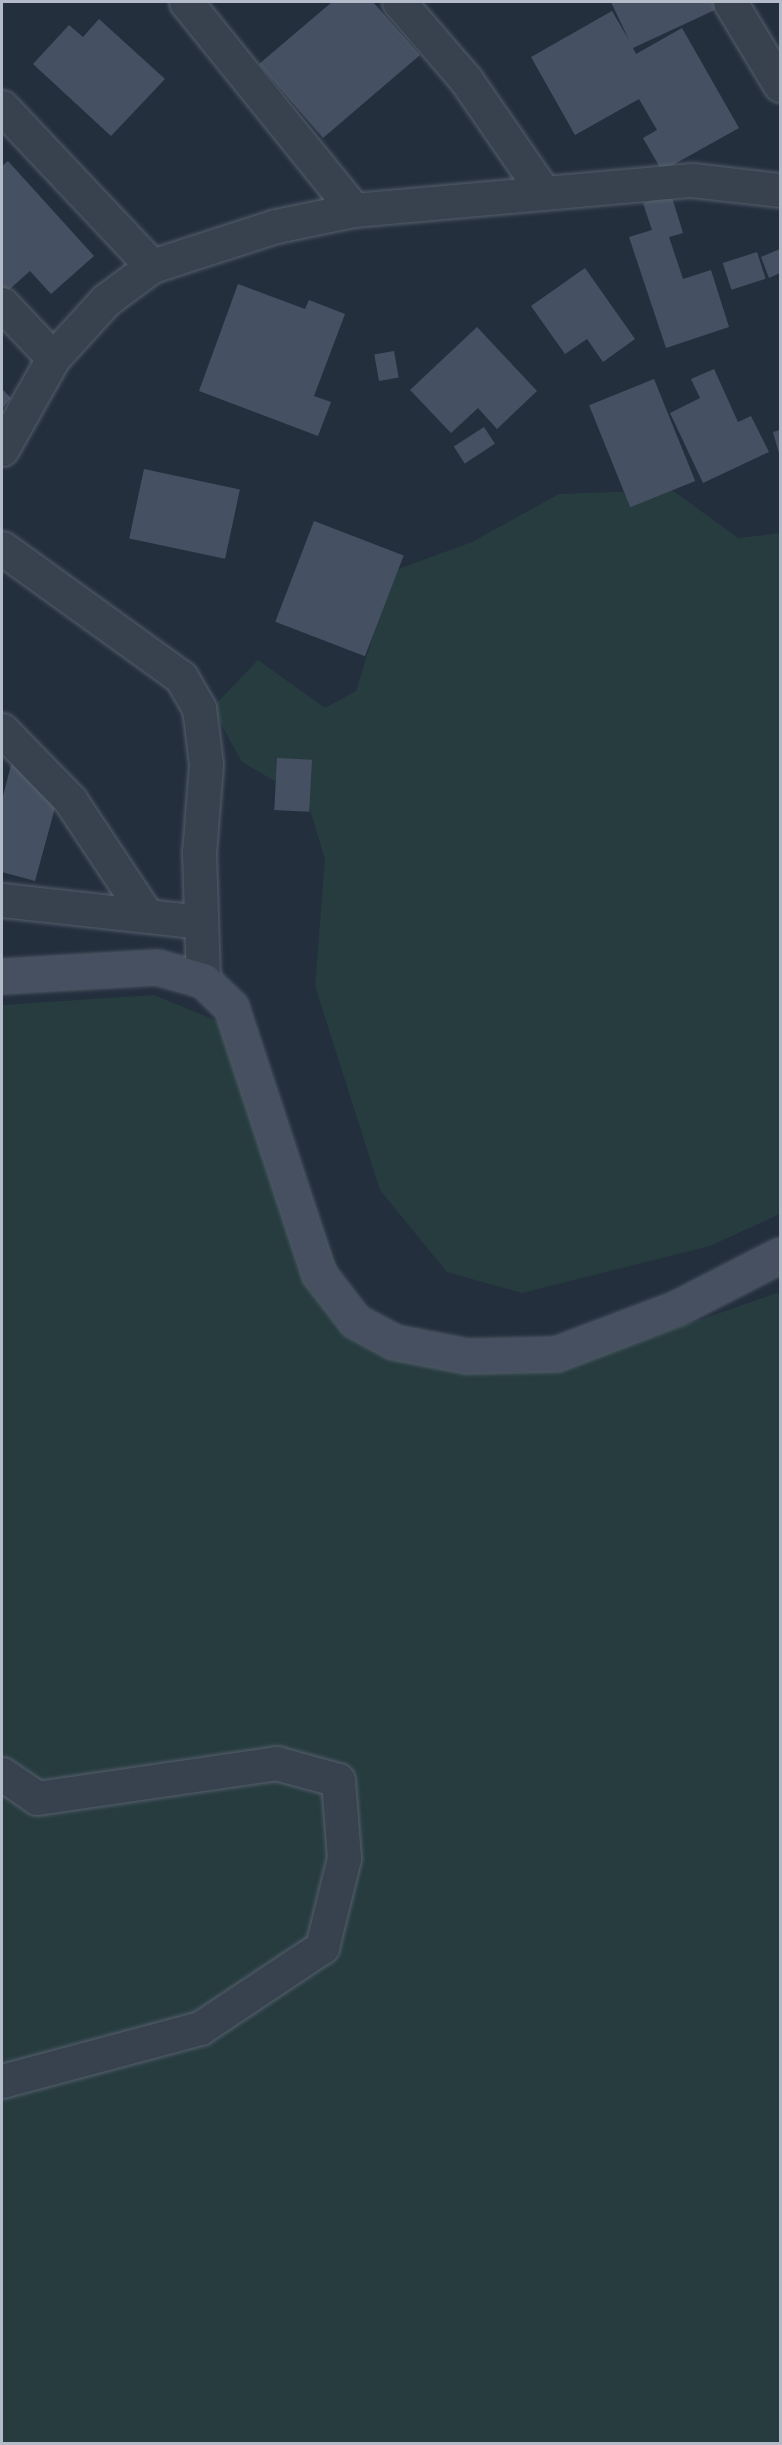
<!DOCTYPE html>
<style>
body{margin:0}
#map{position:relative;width:782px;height:2445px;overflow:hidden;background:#242f3e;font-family:"Public Sans",sans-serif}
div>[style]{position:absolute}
.green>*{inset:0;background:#263c3f}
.building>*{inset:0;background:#455162;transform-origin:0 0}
.roads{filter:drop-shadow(0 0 2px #565f6c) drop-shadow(0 0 2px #565f6c)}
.minor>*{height:33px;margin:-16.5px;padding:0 16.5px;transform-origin:16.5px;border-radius:16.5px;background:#38414e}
.tertiary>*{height:33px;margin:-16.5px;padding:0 16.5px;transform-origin:16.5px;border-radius:16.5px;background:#38414e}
.secondary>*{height:33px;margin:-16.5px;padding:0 16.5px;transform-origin:16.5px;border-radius:16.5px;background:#465061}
span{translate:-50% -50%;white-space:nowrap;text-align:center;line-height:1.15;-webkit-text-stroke:5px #1d2633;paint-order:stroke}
.frame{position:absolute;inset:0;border:3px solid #b4bcc9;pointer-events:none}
</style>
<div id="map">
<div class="green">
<i style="clip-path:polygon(672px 490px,738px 538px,780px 533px,780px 1214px,710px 1246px,522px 1293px,447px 1272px,380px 1190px,315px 986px,325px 859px,307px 800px,242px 762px,212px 708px,258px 660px,325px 708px,356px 691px,393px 571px,472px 542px,559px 494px)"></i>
<i style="clip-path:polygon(154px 995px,244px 1032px,355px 1311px,388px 1338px,610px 1351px,780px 1292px,780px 2443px,2px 2444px,2px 1005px)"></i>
</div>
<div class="building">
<i style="clip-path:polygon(332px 2px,373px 2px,420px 55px,323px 138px,259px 64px)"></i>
<i style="clip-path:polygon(611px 2px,732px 2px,633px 48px,636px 54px,682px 28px,739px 128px,662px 171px,643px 138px,657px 130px,639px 99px,575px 135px,531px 57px,612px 11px,629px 40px)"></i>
<i style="clip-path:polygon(99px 19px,165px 79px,111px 136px,33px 64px,69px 25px,83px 37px)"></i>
<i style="clip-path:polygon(8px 161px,94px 256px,51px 294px,30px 271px,2px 296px,2px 166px)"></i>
<i style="clip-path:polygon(671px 194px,683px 233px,669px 237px,683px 279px,711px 270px,729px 327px,666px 348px,629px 237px,652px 230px,643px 203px)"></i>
<i style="clip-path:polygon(780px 249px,780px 273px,769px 278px,761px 257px)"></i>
<i style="left:757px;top:252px;width:28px;height:36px;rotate:72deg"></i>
<i style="clip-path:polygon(585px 268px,635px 339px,603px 362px,587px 339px,565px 354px,531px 306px)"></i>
<i style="clip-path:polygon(238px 284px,305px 309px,309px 300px,345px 314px,314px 396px,331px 402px,318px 436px,199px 391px)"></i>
<i style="clip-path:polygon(477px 327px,537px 391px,497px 429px,478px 408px,451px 433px,410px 390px)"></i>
<i style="left:394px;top:351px;width:27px;height:20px;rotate:80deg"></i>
<i style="clip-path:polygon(714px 369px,738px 422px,751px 416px,769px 452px,703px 483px,670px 413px,700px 398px,691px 379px)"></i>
<i style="left:654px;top:379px;width:110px;height:70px;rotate:68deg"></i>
<i style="clip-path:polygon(2px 389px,11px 398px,2px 409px)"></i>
<i style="left:484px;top:427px;width:20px;height:36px;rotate:57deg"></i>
<i style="clip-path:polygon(780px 430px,780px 457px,773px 432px)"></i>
<i style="left:144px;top:469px;width:98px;height:71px;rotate:12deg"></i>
<i style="left:314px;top:521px;width:96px;height:108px;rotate:21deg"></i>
<i style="left:277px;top:758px;width:35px;height:52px;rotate:3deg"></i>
<i style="clip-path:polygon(12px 761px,64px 775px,35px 881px,2px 872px,2px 800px)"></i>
</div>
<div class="roads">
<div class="minor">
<i style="left:186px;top:2px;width:267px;rotate:51.1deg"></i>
<i style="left:399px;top:2px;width:103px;rotate:49.3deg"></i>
<i style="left:466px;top:80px;width:137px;rotate:55.4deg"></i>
<i style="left:730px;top:2px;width:97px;rotate:58.9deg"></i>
<i style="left:2px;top:107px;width:219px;rotate:46.7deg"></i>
<i style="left:2px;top:304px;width:74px;rotate:46.6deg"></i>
<i style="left:2px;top:730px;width:98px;rotate:45.8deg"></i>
<i style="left:70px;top:800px;width:139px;rotate:56.4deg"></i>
<i style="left:2px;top:900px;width:200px;rotate:6.3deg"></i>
<i style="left:2px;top:1774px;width:42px;rotate:34.4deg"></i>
<i style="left:37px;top:1798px;width:242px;rotate:-8.3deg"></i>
<i style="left:276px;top:1763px;width:64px;rotate:15.3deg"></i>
<i style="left:338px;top:1780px;width:78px;rotate:85.6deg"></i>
<i style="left:344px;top:1858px;width:92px;rotate:103.9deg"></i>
<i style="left:322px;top:1947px;width:146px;rotate:146.4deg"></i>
<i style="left:200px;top:2028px;width:205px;rotate:165deg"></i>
</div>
<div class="tertiary">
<i style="left:2px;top:449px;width:104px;rotate:-60.7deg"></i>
<i style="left:53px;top:358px;width:79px;rotate:-47.6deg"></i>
<i style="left:106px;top:300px;width:57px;rotate:-36.5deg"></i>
<i style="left:152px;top:266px;width:130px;rotate:-17.9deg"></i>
<i style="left:276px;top:226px;width:80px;rotate:-11.6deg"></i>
<i style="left:354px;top:210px;width:339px;rotate:-5.1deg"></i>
<i style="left:692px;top:180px;width:89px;rotate:6.5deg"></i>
<i style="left:2px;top:548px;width:221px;rotate:35.8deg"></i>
<i style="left:181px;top:677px;width:36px;rotate:60deg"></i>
<i style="left:199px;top:708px;width:56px;rotate:82.9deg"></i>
<i style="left:206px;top:764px;width:88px;rotate:94.5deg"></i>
<i style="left:199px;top:852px;width:128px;rotate:88.2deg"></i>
</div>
<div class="secondary">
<i style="left:2px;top:976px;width:155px;rotate:-3.3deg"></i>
<i style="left:157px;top:967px;width:48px;rotate:15.8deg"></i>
<i style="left:203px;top:980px;width:39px;rotate:44deg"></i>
<i style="left:231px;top:1007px;width:281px;rotate:71.8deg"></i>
<i style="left:319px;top:1274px;width:59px;rotate:52.5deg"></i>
<i style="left:355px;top:1321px;width:44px;rotate:28.3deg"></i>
<i style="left:394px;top:1342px;width:74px;rotate:10.9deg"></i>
<i style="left:467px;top:1356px;width:89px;rotate:-1.3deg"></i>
<i style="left:556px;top:1354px;width:129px;rotate:-20.8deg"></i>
<i style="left:677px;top:1308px;width:116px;rotate:-27.2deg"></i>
</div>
</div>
<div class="frame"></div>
</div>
